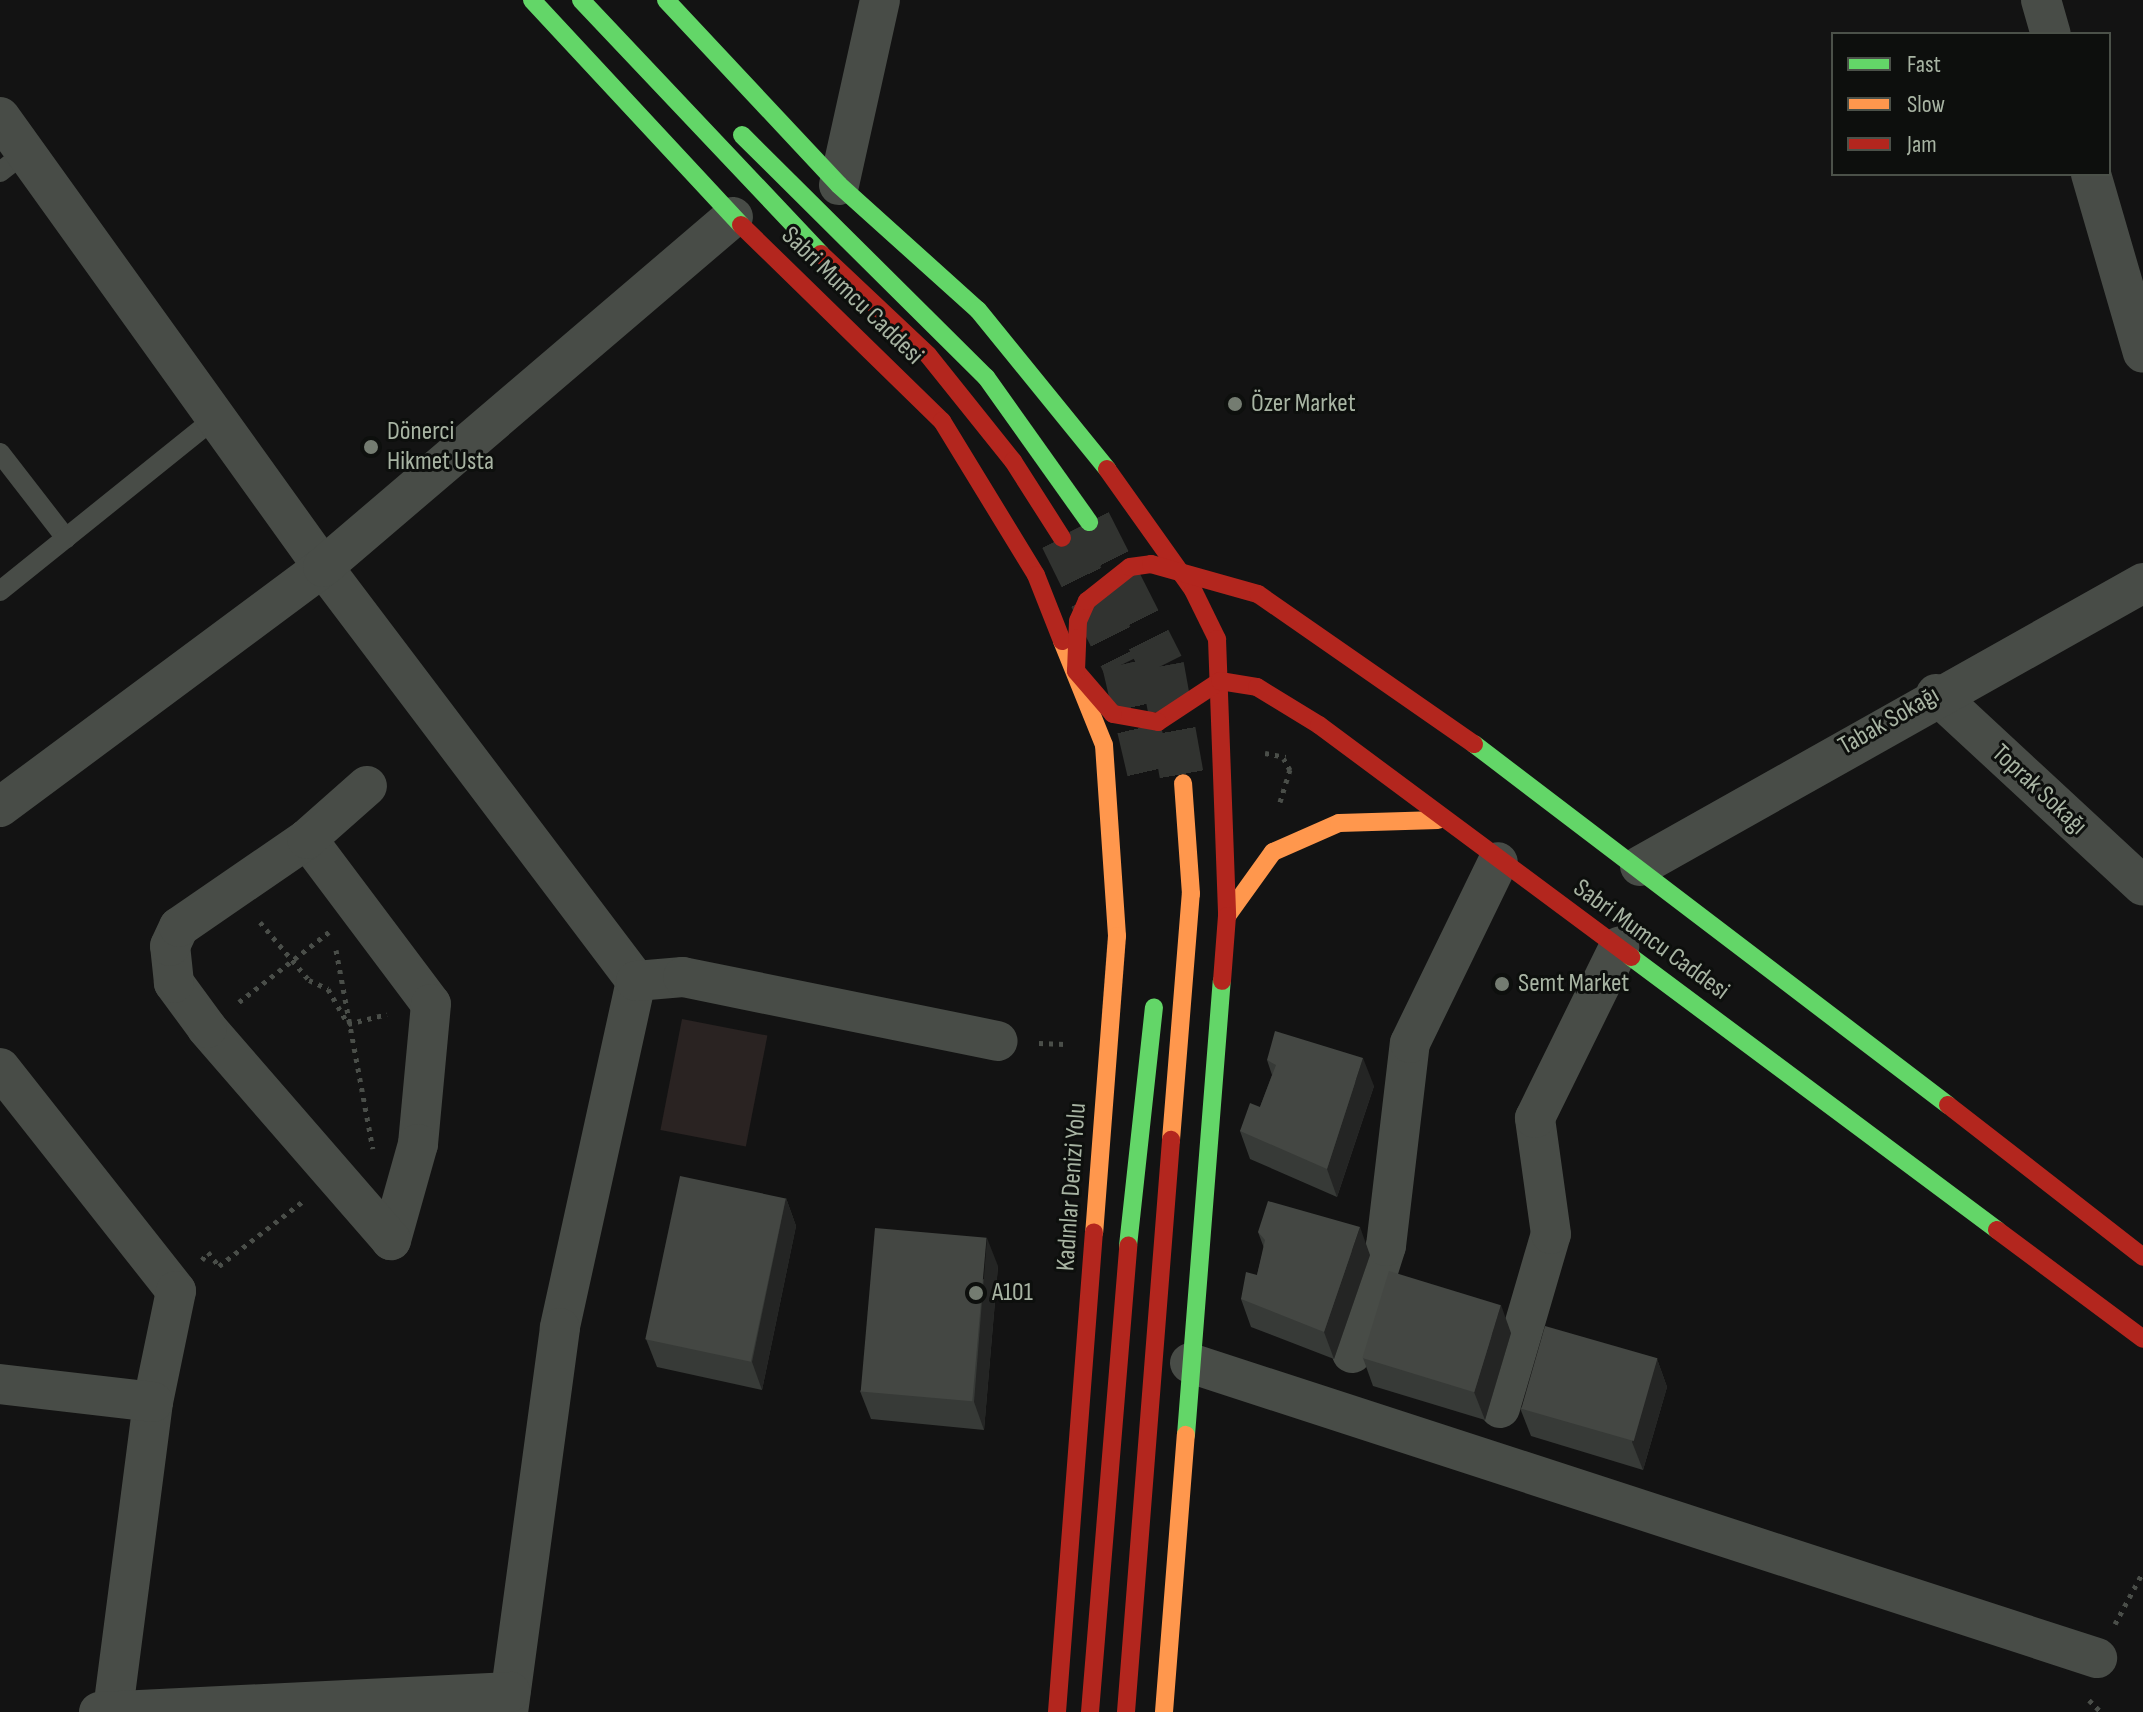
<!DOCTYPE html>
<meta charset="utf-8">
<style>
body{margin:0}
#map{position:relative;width:2143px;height:1712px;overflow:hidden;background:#131313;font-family:"Sofia Sans Condensed",sans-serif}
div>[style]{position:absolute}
.green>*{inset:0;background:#2a2322;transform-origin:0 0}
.secondary-tunnel>*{height:44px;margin-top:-22px;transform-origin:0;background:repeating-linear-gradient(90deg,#313330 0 44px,transparent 0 66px)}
.path>*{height:5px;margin-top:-2.5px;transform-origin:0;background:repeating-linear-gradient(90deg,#4a4e49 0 4px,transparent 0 10px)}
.lane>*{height:20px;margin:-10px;padding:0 10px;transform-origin:10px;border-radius:10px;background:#484c47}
.street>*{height:40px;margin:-20px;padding:0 20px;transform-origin:20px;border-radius:20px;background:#484c47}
.fast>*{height:18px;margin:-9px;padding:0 9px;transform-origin:9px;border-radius:9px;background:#63d668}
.slow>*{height:18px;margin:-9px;padding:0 9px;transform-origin:9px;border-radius:9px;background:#ff974d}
.jam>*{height:18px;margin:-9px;padding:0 9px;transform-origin:9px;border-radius:9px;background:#b3261e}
.wall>*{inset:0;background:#373a37}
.shaded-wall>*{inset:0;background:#242524}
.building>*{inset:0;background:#444743;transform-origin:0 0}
.dots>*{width:22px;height:22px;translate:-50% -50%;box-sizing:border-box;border:4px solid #0d0f0d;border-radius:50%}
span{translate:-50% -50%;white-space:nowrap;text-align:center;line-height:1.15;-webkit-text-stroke:6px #0d0f0d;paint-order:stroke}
.street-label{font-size:26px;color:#a8b4a3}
.poi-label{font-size:26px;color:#a8b4a3}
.left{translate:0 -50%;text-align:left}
.legend{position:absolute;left:1831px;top:32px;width:280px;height:144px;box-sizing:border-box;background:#0d0f0d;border:2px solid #4b5149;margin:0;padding:10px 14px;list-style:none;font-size:24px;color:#a8b4a3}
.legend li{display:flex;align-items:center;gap:16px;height:40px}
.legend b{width:40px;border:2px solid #4b5149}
</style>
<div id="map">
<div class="green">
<i style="left:682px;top:1019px;width:87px;height:113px;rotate:11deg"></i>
</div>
<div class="secondary-tunnel">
<i style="left:1089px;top:522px;width:161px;rotate:63.1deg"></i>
<i style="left:1162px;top:666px;width:119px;rotate:79.8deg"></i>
<i style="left:1062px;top:538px;width:140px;rotate:63.8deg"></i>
<i style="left:1124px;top:664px;width:128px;rotate:76.9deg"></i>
</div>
<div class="path">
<i style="left:1265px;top:753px;width:21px;rotate:11deg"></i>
<i style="left:1280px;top:802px;width:34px;rotate:-73deg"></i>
<i style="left:1290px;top:770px;width:13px;rotate:-119deg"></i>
<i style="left:260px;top:922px;width:76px;rotate:49.8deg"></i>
<i style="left:309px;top:980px;width:21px;rotate:25deg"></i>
<i style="left:328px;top:989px;width:40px;rotate:60.3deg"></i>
<i style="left:348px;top:1024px;width:40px;rotate:-14.4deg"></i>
<i style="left:336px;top:950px;width:202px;rotate:79.5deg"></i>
<i style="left:239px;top:1002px;width:114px;rotate:-37.9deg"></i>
<i style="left:1039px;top:1043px;width:26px;rotate:2deg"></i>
<i style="left:202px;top:1260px;width:10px;rotate:-53deg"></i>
<i style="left:208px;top:1252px;width:18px;rotate:52deg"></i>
<i style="left:219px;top:1266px;width:106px;rotate:-37.7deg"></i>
<i style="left:2115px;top:1624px;width:59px;rotate:-61.7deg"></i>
<i style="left:2089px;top:1700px;width:17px;rotate:45deg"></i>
</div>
<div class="lane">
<i style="left:0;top:172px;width:28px;rotate:-38deg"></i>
<i style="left:0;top:453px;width:108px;rotate:52.2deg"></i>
<i style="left:0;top:591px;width:276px;rotate:-38.8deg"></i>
</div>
<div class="street">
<i style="left:2041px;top:0;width:35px;rotate:74deg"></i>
<i style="left:0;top:117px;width:554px;rotate:54.33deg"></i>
<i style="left:323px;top:567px;width:519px;rotate:52.91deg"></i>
<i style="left:636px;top:981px;width:355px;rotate:102.4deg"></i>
<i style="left:560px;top:1328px;width:388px;rotate:97.7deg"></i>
<i style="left:2091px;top:174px;width:186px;rotate:73.8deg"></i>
<i style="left:839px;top:185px;width:189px;rotate:-77.5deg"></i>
<i style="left:1936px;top:694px;width:282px;rotate:42.8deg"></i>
<i style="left:0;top:807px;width:402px;rotate:-36.6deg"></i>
<i style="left:323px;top:567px;width:539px;rotate:-40.49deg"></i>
<i style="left:307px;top:839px;width:206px;rotate:53.1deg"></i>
<i style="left:431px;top:1004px;width:141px;rotate:95.3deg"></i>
<i style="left:418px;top:1144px;width:100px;rotate:105.7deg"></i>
<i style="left:391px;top:1240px;width:281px;rotate:-131deg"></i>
<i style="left:207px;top:1028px;width:56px;rotate:-126.3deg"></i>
<i style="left:174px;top:983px;width:37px;rotate:-96deg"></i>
<i style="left:170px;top:946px;width:21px;rotate:-65deg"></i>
<i style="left:179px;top:927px;width:155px;rotate:-34.5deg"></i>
<i style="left:307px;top:839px;width:80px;rotate:-41.5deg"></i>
<i style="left:1640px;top:866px;width:577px;rotate:-29.36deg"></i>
<i style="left:636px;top:981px;width:47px;rotate:-4.9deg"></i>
<i style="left:683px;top:977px;width:321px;rotate:11.5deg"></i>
<i style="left:0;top:1068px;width:284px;rotate:51.7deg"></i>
<i style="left:176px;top:1291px;width:113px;rotate:101.7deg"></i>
<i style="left:153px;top:1402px;width:313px;rotate:97.4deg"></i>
<i style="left:1352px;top:1353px;width:112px;rotate:-72.4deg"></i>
<i style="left:1386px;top:1246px;width:204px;rotate:-83.3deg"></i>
<i style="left:1410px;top:1043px;width:201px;rotate:-64.1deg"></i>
<i style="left:1190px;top:1363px;width:954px;rotate:18.02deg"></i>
<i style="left:0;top:1384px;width:154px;rotate:6.7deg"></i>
<i style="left:1500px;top:1408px;width:181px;rotate:-73.7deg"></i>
<i style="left:1551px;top:1234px;width:117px;rotate:-97.9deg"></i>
<i style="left:1535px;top:1118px;width:191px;rotate:-63.8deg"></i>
<i style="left:99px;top:1712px;width:412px;rotate:-2.8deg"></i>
</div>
<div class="fast">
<i style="left:532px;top:0;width:307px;rotate:47.1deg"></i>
<i style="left:581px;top:0;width:349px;rotate:46.6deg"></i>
<i style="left:666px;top:0;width:253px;rotate:46.9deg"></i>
<i style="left:839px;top:185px;width:187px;rotate:42deg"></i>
<i style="left:978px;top:310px;width:205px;rotate:50.9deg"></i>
<i style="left:742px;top:135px;width:344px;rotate:44.8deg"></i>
<i style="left:986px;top:377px;width:178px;rotate:54.6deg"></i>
<i style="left:1474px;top:744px;width:596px;rotate:37.29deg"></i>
<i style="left:1631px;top:957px;width:457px;rotate:36.7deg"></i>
<i style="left:1128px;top:1246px;width:240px;rotate:-83.8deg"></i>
<i style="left:1186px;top:1435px;width:455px;rotate:-85.5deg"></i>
</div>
<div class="slow">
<i style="left:1062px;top:641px;width:112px;rotate:68deg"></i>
<i style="left:1104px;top:745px;width:191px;rotate:86.1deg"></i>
<i style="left:1117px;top:936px;width:297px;rotate:94.4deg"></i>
<i style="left:1227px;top:916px;width:79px;rotate:-54.3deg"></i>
<i style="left:1273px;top:852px;width:72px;rotate:-23.7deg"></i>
<i style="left:1339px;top:823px;width:99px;rotate:-1.7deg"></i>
<i style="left:1171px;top:1140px;width:247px;rotate:-85.4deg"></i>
<i style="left:1191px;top:894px;width:111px;rotate:-94.1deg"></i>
<i style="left:1164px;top:1712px;width:278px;rotate:-85.5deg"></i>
</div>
<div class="jam">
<i style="left:741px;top:225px;width:281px;rotate:44.3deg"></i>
<i style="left:942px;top:421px;width:180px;rotate:58.6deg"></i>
<i style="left:1036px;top:575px;width:71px;rotate:68.5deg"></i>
<i style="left:821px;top:254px;width:147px;rotate:43.3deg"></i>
<i style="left:928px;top:355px;width:136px;rotate:51.3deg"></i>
<i style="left:1013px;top:461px;width:91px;rotate:57.5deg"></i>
<i style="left:1107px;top:469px;width:148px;rotate:54.6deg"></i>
<i style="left:1193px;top:590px;width:55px;rotate:63.9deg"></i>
<i style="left:1217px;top:639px;width:277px;rotate:87.9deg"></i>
<i style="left:1227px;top:916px;width:65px;rotate:94.4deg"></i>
<i style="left:1220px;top:681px;width:74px;rotate:146.5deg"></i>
<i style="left:1158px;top:722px;width:46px;rotate:-169.9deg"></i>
<i style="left:1113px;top:714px;width:57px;rotate:-130.7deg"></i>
<i style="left:1076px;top:671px;width:50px;rotate:-87.7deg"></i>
<i style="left:1078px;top:621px;width:22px;rotate:-66deg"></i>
<i style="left:1087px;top:601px;width:55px;rotate:-38.3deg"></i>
<i style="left:1130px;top:567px;width:21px;rotate:-8deg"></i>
<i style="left:1151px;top:564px;width:111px;rotate:15.7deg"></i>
<i style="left:1258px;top:594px;width:263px;rotate:34.8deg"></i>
<i style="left:1220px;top:681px;width:37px;rotate:9deg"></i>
<i style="left:1257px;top:687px;width:73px;rotate:31.5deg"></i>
<i style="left:1319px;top:725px;width:389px;rotate:36.6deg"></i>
<i style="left:1948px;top:1105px;width:247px;rotate:37.9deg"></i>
<i style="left:1997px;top:1230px;width:182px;rotate:36.7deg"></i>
<i style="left:1057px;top:1712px;width:481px;rotate:-85.6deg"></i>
<i style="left:1090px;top:1712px;width:468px;rotate:-85.3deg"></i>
<i style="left:1126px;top:1712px;width:574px;rotate:-85.5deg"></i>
</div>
<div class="wall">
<i style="clip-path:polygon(1267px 1060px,1374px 1086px,1337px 1197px,1250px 1159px,1240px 1131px,1260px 1107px,1272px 1075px)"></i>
<i style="clip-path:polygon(786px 1198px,796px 1226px,762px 1390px,657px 1367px,646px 1339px)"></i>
<i style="clip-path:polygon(1258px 1232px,1370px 1255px,1334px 1359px,1251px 1327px,1241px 1299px,1257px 1275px,1264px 1248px)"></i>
<i style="clip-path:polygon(998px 1266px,984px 1430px,871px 1419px,860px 1391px)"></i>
<i style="clip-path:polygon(1511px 1333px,1485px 1420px,1373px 1386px,1363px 1358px)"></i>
<i style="clip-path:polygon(1657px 1359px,1667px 1387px,1643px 1470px,1531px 1436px,1520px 1408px)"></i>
</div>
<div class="shaded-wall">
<i style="clip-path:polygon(1363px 1058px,1374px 1086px,1337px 1197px,1327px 1169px)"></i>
<i style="clip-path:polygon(786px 1198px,796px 1226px,762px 1390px,752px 1362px)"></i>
<i style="clip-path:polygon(1360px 1227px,1370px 1255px,1334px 1359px,1324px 1332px)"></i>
<i style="clip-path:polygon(987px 1238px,998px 1266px,984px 1430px,974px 1402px)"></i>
<i style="clip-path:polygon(1501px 1305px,1511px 1333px,1485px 1420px,1474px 1392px)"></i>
<i style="clip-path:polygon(1657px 1359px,1667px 1387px,1643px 1470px,1632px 1442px)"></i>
</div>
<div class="building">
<i style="clip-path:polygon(1275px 1031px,1363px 1058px,1327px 1169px,1240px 1131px,1250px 1103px,1260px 1107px,1276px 1065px,1267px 1060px)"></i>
<i style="left:680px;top:1176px;width:108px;height:167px;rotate:12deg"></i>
<i style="clip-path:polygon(1268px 1201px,1360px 1227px,1324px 1332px,1241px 1299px,1246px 1272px,1257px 1275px,1265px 1240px,1258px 1232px)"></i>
<i style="left:875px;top:1228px;width:112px;height:164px;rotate:5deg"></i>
<i style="left:1389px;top:1271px;width:117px;height:91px;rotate:17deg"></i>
<i style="left:1545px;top:1326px;width:117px;height:86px;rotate:16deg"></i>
</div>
<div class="dots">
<i style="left:1235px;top:404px;background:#747c71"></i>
<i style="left:371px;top:447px;background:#747c71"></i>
<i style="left:1502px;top:984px;background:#747c71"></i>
<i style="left:976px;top:1293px;background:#747c71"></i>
</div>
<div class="street-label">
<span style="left:852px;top:296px;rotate:44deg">Sabri Mumcu Caddesi</span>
<span style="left:1889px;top:721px;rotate:-30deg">Tabak Sokağı</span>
<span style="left:2039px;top:790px;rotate:43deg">Toprak Sokağı</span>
<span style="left:1651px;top:940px;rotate:36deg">Sabri Mumcu Caddesi</span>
<span style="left:1072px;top:1187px;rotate:-86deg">Kadınlar Denizi Yolu</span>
</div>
<div class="poi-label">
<span class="left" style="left:1251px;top:404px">Özer Market</span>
<span class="left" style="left:387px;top:447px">Dönerci<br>Hikmet Usta</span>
<span class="left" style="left:1518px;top:984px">Semt Market</span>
<span class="left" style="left:992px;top:1293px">A101</span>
</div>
<ul class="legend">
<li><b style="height:10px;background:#63d668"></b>Fast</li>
<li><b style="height:10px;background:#ff974d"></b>Slow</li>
<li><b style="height:10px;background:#b3261e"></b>Jam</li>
</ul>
</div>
